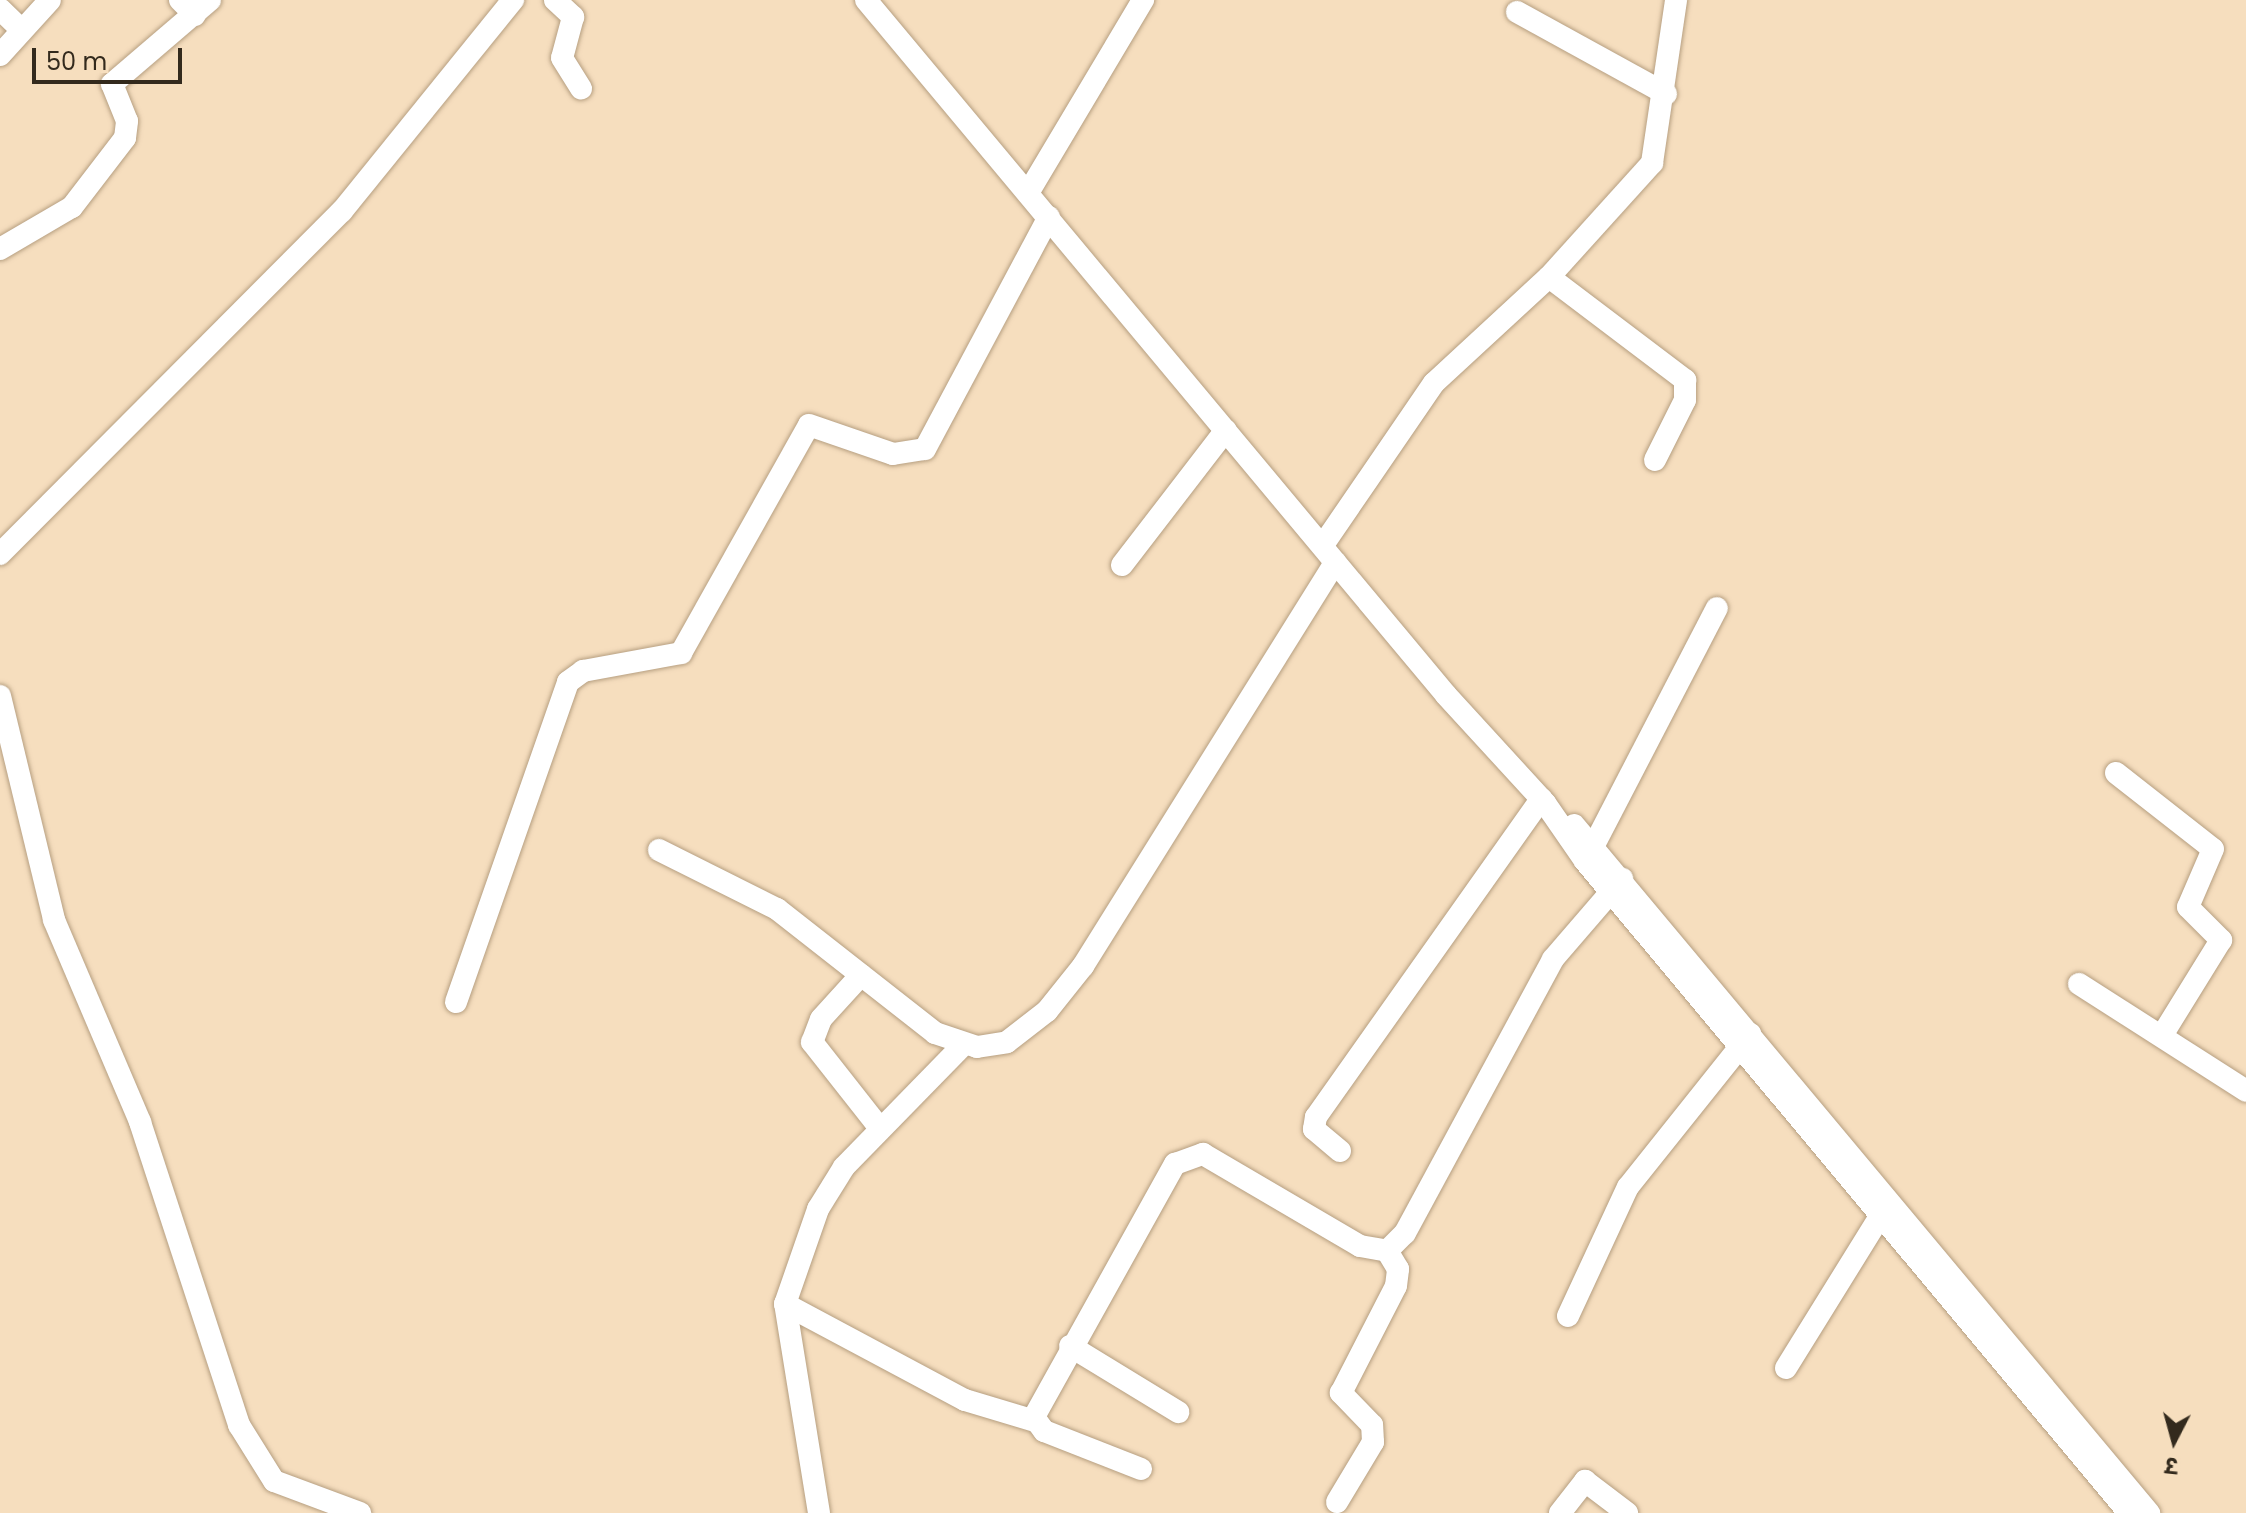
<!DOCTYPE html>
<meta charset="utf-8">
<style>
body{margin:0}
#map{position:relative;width:2246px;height:1513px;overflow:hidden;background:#f6debe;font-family:Poppins,"Noto Sans Devanagari",sans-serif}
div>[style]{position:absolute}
.roads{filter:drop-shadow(0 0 2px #b69f81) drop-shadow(0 0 2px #b69f81)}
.minor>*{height:22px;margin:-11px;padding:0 11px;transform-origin:11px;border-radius:11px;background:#fff}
span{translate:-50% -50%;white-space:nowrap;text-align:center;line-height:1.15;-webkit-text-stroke:8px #f6debe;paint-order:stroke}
.north{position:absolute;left:2134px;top:1401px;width:80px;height:80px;-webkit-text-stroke:6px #f6debe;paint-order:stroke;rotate:186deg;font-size:22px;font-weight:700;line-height:32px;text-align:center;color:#332a1d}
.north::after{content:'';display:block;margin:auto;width:28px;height:36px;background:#332a1d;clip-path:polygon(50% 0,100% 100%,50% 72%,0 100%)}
.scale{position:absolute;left:32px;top:48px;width:150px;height:36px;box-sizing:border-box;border:4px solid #332a1d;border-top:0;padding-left:10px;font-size:24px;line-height:28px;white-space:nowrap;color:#332a1d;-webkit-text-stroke:6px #f6debe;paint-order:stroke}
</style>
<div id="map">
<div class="roads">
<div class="minor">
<i style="left:180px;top:0;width:21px;rotate:45deg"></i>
<i style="left:555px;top:0;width:25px;rotate:43deg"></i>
<i style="left:573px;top:17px;width:42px;rotate:105deg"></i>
<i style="left:562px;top:58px;width:36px;rotate:58deg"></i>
<i style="left:866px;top:0;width:905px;rotate:50.15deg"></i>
<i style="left:1446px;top:695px;width:147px;rotate:47.5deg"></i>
<i style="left:1545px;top:803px;width:70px;rotate:55.4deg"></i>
<i style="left:1585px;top:861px;width:849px;rotate:50.16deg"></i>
<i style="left:0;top:9px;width:30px;rotate:44deg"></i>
<i style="left:1517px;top:12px;width:170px;rotate:28.8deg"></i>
<i style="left:0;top:55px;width:74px;rotate:-47.7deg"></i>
<i style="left:1028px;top:193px;width:225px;rotate:-59.2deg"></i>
<i style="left:0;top:249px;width:83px;rotate:-30.3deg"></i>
<i style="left:72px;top:207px;width:87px;rotate:-52.5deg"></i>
<i style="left:125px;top:138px;width:17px;rotate:-83deg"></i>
<i style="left:127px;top:121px;width:40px;rotate:-112deg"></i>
<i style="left:112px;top:84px;width:129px;rotate:-40.6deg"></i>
<i style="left:1549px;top:277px;width:171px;rotate:37.1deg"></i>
<i style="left:1685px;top:380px;width:20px;rotate:90deg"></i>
<i style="left:1685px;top:400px;width:67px;rotate:116.6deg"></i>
<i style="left:1323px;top:545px;width:196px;rotate:-55.6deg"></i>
<i style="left:1434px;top:383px;width:156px;rotate:-42.7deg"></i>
<i style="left:1549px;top:277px;width:154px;rotate:-47.9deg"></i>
<i style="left:1652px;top:163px;width:165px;rotate:-81.6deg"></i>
<i style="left:0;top:554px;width:484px;rotate:-45.1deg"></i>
<i style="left:342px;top:211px;width:272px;rotate:-51deg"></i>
<i style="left:1122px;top:565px;width:170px;rotate:-52.4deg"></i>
<i style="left:0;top:696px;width:230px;rotate:76.4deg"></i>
<i style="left:54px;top:920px;width:220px;rotate:66.9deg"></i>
<i style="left:140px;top:1122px;width:319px;rotate:71.9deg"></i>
<i style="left:239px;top:1425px;width:66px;rotate:58deg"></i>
<i style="left:274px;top:1481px;width:92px;rotate:20.4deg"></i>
<i style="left:2116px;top:773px;width:123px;rotate:38.1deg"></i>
<i style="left:2213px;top:849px;width:63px;rotate:113.3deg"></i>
<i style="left:2188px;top:907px;width:47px;rotate:45deg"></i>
<i style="left:2221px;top:940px;width:110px;rotate:121.7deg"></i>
<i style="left:1574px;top:825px;width:897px;rotate:50.11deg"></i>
<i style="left:1593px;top:847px;width:269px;rotate:-62.6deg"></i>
<i style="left:659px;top:850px;width:132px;rotate:26.6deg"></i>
<i style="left:777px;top:909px;width:201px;rotate:38.1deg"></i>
<i style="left:935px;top:1033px;width:44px;rotate:18.4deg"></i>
<i style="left:977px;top:1047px;width:30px;rotate:-9deg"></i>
<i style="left:1007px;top:1042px;width:51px;rotate:-37.8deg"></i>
<i style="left:1047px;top:1011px;width:58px;rotate:-51.3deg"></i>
<i style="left:1083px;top:966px;width:476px;rotate:-58deg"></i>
<i style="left:861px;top:975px;width:59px;rotate:132.3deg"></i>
<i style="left:821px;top:1019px;width:25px;rotate:111deg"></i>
<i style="left:812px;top:1042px;width:108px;rotate:51.8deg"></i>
<i style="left:2079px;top:984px;width:198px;rotate:32.6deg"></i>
<i style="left:456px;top:1002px;width:339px;rotate:-70.7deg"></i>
<i style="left:568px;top:682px;width:19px;rotate:-36deg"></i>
<i style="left:583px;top:671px;width:100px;rotate:-10.4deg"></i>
<i style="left:681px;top:653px;width:261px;rotate:-60.7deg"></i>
<i style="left:809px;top:425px;width:89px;rotate:19deg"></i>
<i style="left:893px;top:454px;width:32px;rotate:-9deg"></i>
<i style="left:925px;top:449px;width:263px;rotate:-61.9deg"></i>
<i style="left:1340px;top:1151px;width:34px;rotate:-140deg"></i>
<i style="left:1314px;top:1129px;width:12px;rotate:-81deg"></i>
<i style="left:1316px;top:1117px;width:390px;rotate:-54.7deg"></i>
<i style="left:785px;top:1304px;width:204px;rotate:28.1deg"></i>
<i style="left:965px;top:1400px;width:73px;rotate:16.7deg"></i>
<i style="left:1568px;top:1316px;width:142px;rotate:-65.1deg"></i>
<i style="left:1628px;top:1187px;width:196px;rotate:-51.4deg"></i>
<i style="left:1070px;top:1346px;width:127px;rotate:31.4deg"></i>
<i style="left:1786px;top:1368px;width:192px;rotate:-58.2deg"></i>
<i style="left:1141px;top:1469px;width:104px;rotate:-158.6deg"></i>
<i style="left:1044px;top:1431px;width:17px;rotate:-126deg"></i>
<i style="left:1034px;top:1417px;width:290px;rotate:-60.9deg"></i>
<i style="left:1175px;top:1164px;width:30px;rotate:-20deg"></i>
<i style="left:1203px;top:1154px;width:182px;rotate:30.4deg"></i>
<i style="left:1360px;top:1246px;width:27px;rotate:10deg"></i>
<i style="left:1387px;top:1251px;width:25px;rotate:-45deg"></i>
<i style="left:1405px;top:1233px;width:311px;rotate:-61.6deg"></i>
<i style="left:1553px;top:959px;width:106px;rotate:-49.2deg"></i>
<i style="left:1337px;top:1502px;width:70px;rotate:-59deg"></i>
<i style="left:1373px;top:1442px;width:17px;rotate:-93deg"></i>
<i style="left:1372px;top:1425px;width:45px;rotate:-134.1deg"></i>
<i style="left:1341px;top:1393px;width:120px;rotate:-62.8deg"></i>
<i style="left:1396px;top:1286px;width:17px;rotate:-83deg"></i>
<i style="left:1398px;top:1269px;width:21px;rotate:-121deg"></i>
<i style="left:819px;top:1513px;width:212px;rotate:-99.2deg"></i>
<i style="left:785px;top:1304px;width:101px;rotate:-70.8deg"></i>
<i style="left:818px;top:1209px;width:49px;rotate:-58.2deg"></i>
<i style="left:844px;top:1167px;width:170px;rotate:-45.7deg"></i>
<i style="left:1560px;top:1513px;width:41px;rotate:-52deg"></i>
<i style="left:1585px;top:1481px;width:53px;rotate:37.3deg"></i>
</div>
</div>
<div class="north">उ</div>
<div class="scale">50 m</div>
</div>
